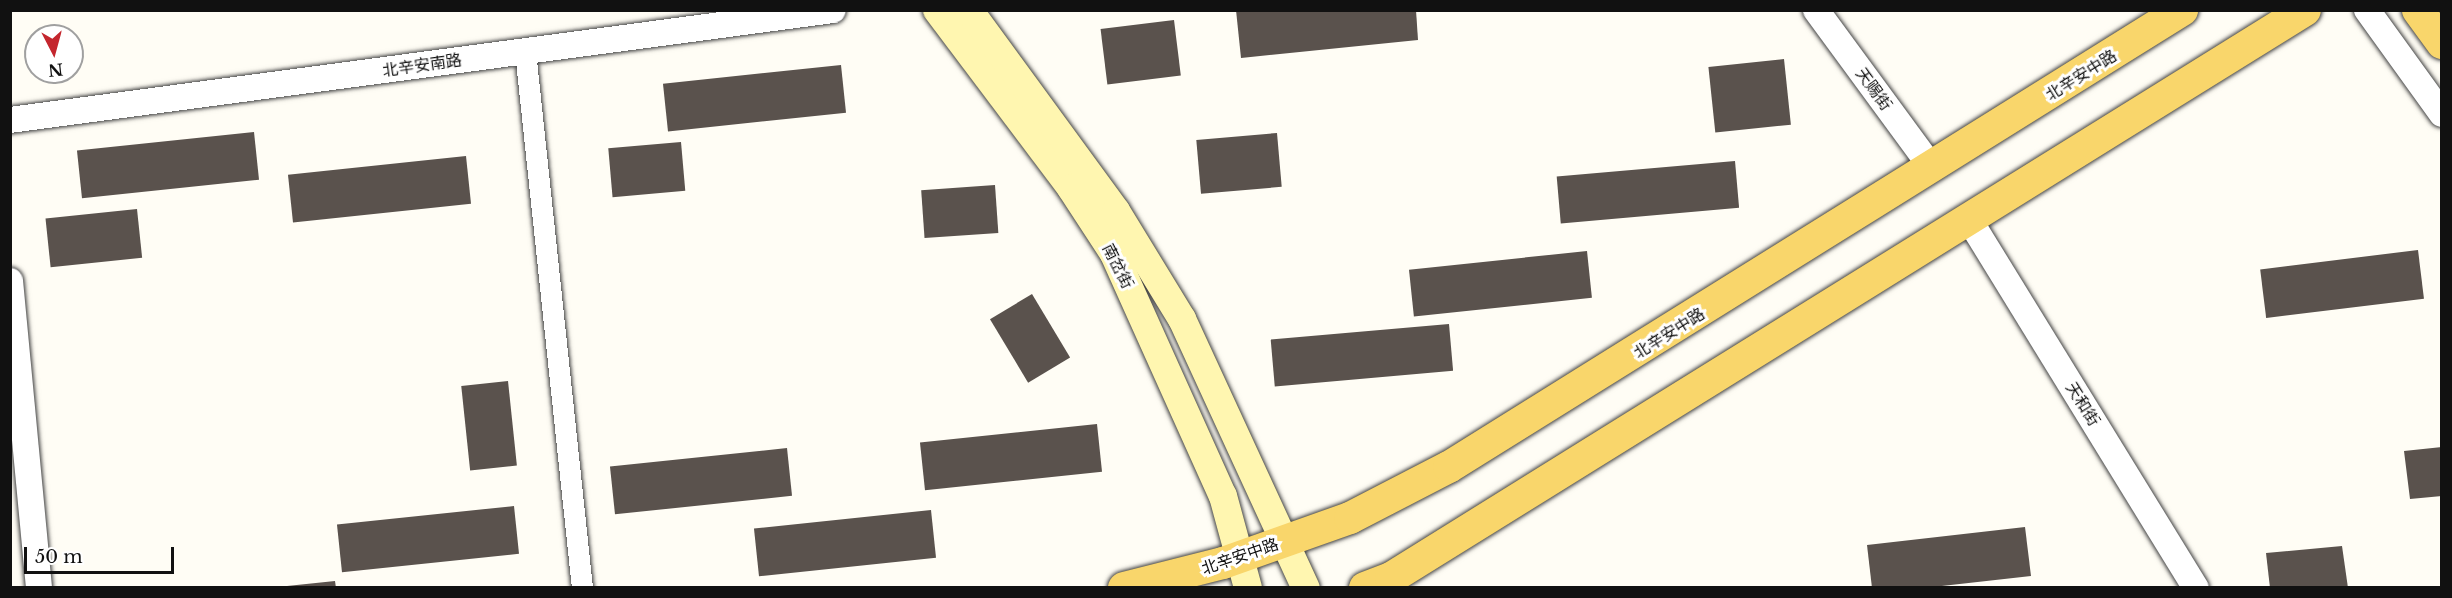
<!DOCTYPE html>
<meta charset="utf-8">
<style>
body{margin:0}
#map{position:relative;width:2452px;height:598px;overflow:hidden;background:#fffdf5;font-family:"Libre Baskerville","Noto Sans SC",serif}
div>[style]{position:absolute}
.building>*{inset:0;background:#5a524d;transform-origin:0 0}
.roads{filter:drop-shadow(0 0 2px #444) drop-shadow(0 0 2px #444)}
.minor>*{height:21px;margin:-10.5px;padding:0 10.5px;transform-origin:10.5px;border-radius:10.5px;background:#fff}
.tertiary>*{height:26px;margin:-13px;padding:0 13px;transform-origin:13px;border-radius:13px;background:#fff}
.secondary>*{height:28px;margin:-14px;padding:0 14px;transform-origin:14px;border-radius:14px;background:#fff6b0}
.primary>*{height:32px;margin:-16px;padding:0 16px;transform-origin:16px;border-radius:16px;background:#f9d66b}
span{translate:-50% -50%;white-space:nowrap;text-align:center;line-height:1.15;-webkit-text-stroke:6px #fff;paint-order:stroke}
.street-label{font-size:16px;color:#111}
.frame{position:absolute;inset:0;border:12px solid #111;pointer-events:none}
.north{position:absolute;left:24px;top:24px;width:60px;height:60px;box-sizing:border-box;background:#fff;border:2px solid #a0a0a0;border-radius:50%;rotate:174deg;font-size:16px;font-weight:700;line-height:24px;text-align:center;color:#111}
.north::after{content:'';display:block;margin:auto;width:21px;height:27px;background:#c4262e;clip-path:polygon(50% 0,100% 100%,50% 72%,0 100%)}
.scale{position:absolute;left:24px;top:547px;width:150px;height:27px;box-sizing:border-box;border:3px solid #111;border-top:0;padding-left:8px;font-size:18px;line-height:21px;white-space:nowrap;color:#111;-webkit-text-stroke:4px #fff;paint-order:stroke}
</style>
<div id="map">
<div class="building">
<i style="clip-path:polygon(1236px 10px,1416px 10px,1418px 40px,1241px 58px)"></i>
<i style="left:1174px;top:20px;width:56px;height:74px;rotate:83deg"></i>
<i style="left:1784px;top:59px;width:66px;height:76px;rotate:84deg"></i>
<i style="left:841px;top:65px;width:48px;height:179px;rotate:84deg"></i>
<i style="left:254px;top:132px;width:48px;height:178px;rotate:84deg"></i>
<i style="left:1277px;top:133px;width:54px;height:81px;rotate:85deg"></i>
<i style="left:681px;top:142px;width:49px;height:73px;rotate:85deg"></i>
<i style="left:466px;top:156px;width:48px;height:179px;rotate:84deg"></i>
<i style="left:1735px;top:161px;width:47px;height:179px;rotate:85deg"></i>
<i style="left:995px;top:185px;width:48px;height:74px;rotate:86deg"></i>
<i style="left:137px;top:209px;width:49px;height:92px;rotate:84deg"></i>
<i style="left:2418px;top:250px;width:49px;height:159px;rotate:83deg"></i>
<i style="left:1587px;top:251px;width:47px;height:179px;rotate:84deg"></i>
<i style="left:1032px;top:294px;width:74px;height:49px;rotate:59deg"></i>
<i style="left:1449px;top:324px;width:47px;height:179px;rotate:85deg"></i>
<i style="left:508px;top:381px;width:85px;height:47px;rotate:84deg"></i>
<i style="left:1097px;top:424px;width:48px;height:178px;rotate:84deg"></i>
<i style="clip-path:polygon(2442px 447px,2442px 496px,2410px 499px,2404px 451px)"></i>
<i style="left:787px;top:448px;width:48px;height:178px;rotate:84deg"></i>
<i style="left:514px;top:506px;width:48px;height:178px;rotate:84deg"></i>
<i style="left:931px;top:510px;width:48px;height:178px;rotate:84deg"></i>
<i style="clip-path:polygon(2025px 527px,2031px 576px,1924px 588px,1872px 588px,1867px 545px)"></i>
<i style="clip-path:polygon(2342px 546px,2348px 588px,2270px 588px,2266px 553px)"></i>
<i style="clip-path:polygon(335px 581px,336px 588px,287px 588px,287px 586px)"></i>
</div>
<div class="roads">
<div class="minor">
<i style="left:525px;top:51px;width:540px;rotate:83.94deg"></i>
</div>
<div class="tertiary">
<i style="left:1816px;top:10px;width:196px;rotate:53.7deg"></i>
<i style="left:2367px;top:10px;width:128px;rotate:54.2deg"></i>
<i style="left:10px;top:120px;width:830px;rotate:-7.61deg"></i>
<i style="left:1970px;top:221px;width:431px;rotate:58.4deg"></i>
<i style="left:10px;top:281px;width:308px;rotate:84.6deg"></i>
</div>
<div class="secondary">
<i style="left:937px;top:10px;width:223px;rotate:53deg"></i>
<i style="left:1071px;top:188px;width:79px;rotate:56.9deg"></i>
<i style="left:1114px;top:254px;width:265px;rotate:65.8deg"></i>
<i style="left:1223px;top:496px;width:95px;rotate:74.8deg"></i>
<i style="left:969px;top:10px;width:249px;rotate:53.8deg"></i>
<i style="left:1116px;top:211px;width:127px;rotate:58.6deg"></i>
<i style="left:1182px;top:319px;width:296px;rotate:65.3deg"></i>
</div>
<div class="primary">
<i style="left:2418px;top:10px;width:41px;rotate:54deg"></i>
<i style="left:1124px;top:588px;width:102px;rotate:-14.2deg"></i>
<i style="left:1223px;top:563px;width:135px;rotate:-19.5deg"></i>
<i style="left:1350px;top:518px;width:111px;rotate:-27.3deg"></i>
<i style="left:1449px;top:467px;width:864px;rotate:-31.94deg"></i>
<i style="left:1365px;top:588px;width:28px;rotate:-21deg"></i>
<i style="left:1391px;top:578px;width:1076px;rotate:-31.86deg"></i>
</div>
</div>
<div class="street-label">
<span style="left:422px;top:65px;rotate:-8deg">北辛安南路</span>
<span style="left:2081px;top:75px;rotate:-32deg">北辛安中路</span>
<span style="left:1874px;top:89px;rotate:54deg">天赐街</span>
<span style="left:1118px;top:266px;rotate:63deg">南岔街</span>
<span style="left:1669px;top:333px;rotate:-32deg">北辛安中路</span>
<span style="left:2083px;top:404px;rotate:58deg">天和街</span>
<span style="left:1240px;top:556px;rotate:-19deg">北辛安中路</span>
</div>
<div class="frame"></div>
<div class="north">N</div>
<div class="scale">50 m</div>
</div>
